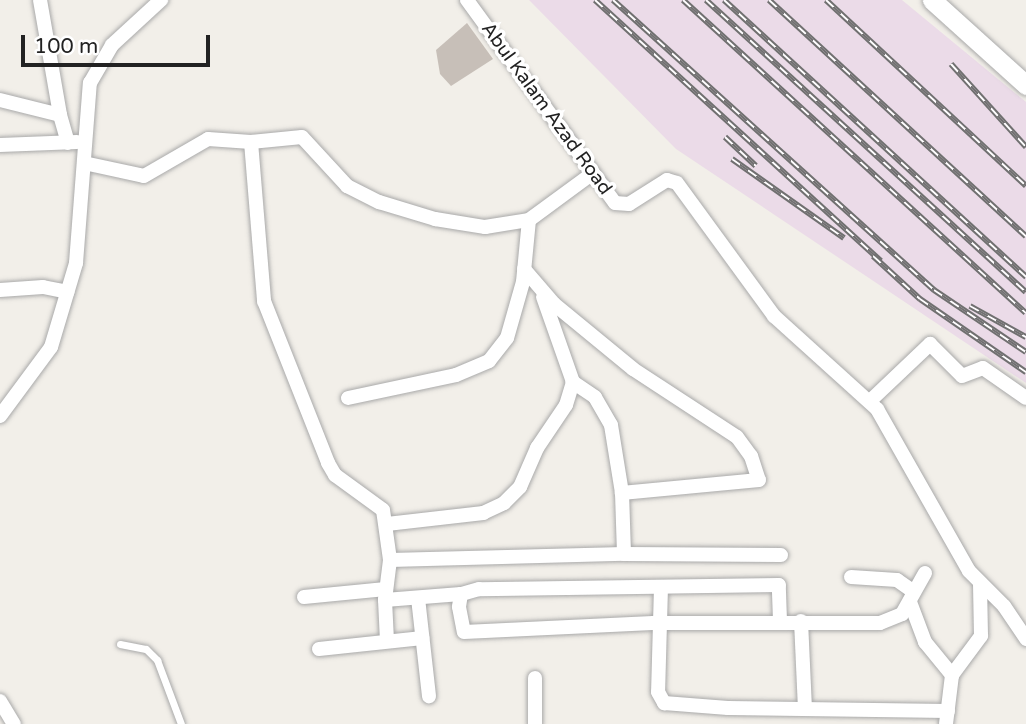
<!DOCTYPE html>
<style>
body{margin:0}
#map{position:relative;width:1026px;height:724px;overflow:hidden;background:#f2efe9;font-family:"Varela Round",sans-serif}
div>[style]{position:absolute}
.industrial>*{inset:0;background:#ebdbe8}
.building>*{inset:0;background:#c7bfb8}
.roads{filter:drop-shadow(0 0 2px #a9a9a9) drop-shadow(0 0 2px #a9a9a9)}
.service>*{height:7px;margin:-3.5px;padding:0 3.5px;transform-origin:3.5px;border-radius:3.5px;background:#fff}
.minor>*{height:14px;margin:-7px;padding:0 7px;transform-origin:7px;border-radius:7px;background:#fff}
.tertiary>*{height:19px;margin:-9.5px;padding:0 9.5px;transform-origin:9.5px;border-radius:9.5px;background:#fff}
.rail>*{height:6px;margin-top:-3px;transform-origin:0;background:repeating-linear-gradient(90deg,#fff 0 10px,#707070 0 20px);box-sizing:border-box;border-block:2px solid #707070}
span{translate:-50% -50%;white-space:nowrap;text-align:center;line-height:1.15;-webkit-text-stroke:7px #fff;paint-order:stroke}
.street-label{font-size:19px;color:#222}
.scale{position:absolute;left:21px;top:35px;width:189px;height:32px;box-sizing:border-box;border:4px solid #222;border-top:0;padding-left:9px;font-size:21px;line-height:24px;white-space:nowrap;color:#222;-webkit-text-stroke:5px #fff;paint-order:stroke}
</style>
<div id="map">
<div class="industrial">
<i style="clip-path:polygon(529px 0,902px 0,1026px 102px,1026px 383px,676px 149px)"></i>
</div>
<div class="building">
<i style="clip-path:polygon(467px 23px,493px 59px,451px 86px,440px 74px,436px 50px)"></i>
</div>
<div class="roads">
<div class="service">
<i style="left:120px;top:644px;width:26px;rotate:11deg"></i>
<i style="left:146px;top:649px;width:16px;rotate:45deg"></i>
<i style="left:157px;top:660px;width:68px;rotate:69.4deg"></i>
</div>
<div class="minor">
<i style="left:40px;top:0;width:117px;rotate:80.1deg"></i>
<i style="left:467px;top:0;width:251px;rotate:53.9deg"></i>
<i style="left:615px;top:203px;width:14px;rotate:4deg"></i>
<i style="left:629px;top:204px;width:45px;rotate:-32.3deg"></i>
<i style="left:667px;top:180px;width:10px;rotate:17deg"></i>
<i style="left:677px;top:183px;width:165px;rotate:53.9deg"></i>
<i style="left:774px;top:316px;width:139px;rotate:42.1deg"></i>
<i style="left:877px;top:409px;width:186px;rotate:60.4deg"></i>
<i style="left:969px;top:571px;width:49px;rotate:45deg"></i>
<i style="left:1004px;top:606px;width:40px;rotate:56deg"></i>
<i style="left:0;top:100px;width:62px;rotate:14deg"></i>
<i style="left:60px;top:115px;width:29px;rotate:74deg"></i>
<i style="left:251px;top:142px;width:160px;rotate:85.3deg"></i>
<i style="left:264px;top:301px;width:174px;rotate:68.4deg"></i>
<i style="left:328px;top:463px;width:14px;rotate:60deg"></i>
<i style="left:335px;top:475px;width:59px;rotate:36.1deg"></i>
<i style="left:383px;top:510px;width:50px;rotate:82deg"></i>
<i style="left:390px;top:560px;width:40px;rotate:97.1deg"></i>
<i style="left:385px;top:600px;width:76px;rotate:-4.5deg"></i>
<i style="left:0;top:145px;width:77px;rotate:-2.2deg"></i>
<i style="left:84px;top:163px;width:61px;rotate:12.2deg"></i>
<i style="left:144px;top:176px;width:74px;rotate:-30deg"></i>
<i style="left:208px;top:139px;width:43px;rotate:4deg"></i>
<i style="left:251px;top:142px;width:51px;rotate:-5.6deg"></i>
<i style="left:302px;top:137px;width:67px;rotate:47.4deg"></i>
<i style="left:347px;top:186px;width:36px;rotate:27deg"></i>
<i style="left:379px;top:202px;width:59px;rotate:16.9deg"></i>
<i style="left:435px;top:219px;width:51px;rotate:9.1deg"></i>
<i style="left:485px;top:227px;width:45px;rotate:-9deg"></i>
<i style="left:529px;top:220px;width:79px;rotate:-36.3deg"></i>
<i style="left:524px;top:269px;width:46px;rotate:49.4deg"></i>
<i style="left:554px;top:304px;width:102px;rotate:39.4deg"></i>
<i style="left:633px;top:369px;width:124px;rotate:33.2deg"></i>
<i style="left:737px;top:437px;width:24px;rotate:54deg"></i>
<i style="left:751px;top:456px;width:25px;rotate:72deg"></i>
<i style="left:759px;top:480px;width:138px;rotate:174.6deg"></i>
<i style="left:622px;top:493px;width:69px;rotate:-99.2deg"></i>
<i style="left:611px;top:425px;width:32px;rotate:-120deg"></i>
<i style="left:595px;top:397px;width:27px;rotate:-146deg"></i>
<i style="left:0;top:290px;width:43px;rotate:-4deg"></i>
<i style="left:43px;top:287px;width:25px;rotate:11deg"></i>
<i style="left:348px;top:398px;width:110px;rotate:-12deg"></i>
<i style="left:456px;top:375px;width:36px;rotate:-23deg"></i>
<i style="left:489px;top:361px;width:29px;rotate:-52deg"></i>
<i style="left:507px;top:338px;width:58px;rotate:-74.1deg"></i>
<i style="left:523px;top:282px;width:62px;rotate:-84.5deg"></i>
<i style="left:870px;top:401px;width:83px;rotate:-43.5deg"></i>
<i style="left:930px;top:344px;width:45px;rotate:45deg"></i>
<i style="left:962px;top:376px;width:22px;rotate:-21deg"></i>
<i style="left:983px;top:368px;width:52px;rotate:34.9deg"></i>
<i style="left:0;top:416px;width:86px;rotate:-53.5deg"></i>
<i style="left:51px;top:347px;width:88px;rotate:-73.4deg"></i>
<i style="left:76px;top:263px;width:181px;rotate:-85.6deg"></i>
<i style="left:90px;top:83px;width:44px;rotate:-59.9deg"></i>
<i style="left:112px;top:45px;width:67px;rotate:-42.6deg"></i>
<i style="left:622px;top:493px;width:61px;rotate:88.1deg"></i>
<i style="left:387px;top:524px;width:97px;rotate:-6.5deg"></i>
<i style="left:483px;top:513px;width:23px;rotate:-25deg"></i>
<i style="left:504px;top:503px;width:23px;rotate:-45deg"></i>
<i style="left:520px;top:487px;width:43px;rotate:-66.4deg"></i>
<i style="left:537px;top:448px;width:52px;rotate:-56deg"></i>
<i style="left:566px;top:405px;width:24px;rotate:-73deg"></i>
<i style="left:573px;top:382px;width:90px;rotate:-109.4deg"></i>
<i style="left:390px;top:560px;width:234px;rotate:-1.5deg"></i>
<i style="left:624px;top:554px;width:157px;rotate:0.4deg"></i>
<i style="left:851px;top:577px;width:46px;rotate:3.7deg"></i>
<i style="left:897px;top:580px;width:19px;rotate:35deg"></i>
<i style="left:661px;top:587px;width:105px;rotate:91.6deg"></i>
<i style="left:658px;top:692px;width:13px;rotate:61deg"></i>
<i style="left:664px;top:703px;width:64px;rotate:4.5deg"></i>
<i style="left:728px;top:708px;width:220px;rotate:0.8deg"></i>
<i style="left:304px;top:597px;width:82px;rotate:-5.6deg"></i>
<i style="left:418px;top:598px;width:99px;rotate:83.6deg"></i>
<i style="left:385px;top:600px;width:41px;rotate:87.2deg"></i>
<i style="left:910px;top:602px;width:43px;rotate:69.4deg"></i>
<i style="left:925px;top:642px;width:43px;rotate:50.7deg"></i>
<i style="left:780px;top:621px;width:36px;rotate:-92deg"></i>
<i style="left:779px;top:585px;width:300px;rotate:179.2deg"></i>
<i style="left:479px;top:589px;width:19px;rotate:164deg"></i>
<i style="left:461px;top:594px;width:13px;rotate:99deg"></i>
<i style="left:459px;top:607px;width:25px;rotate:79deg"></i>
<i style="left:464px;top:632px;width:194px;rotate:-2.7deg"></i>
<i style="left:658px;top:623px;width:222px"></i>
<i style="left:880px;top:623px;width:24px;rotate:-22deg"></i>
<i style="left:902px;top:614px;width:47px;rotate:-60.7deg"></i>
<i style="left:801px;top:621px;width:88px;rotate:87.4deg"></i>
<i style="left:319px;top:649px;width:104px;rotate:-6.1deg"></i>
<i style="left:0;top:701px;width:27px;rotate:59deg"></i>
<i style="left:535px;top:724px;width:46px;rotate:-90deg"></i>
<i style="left:946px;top:724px;width:49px;rotate:-83deg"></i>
<i style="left:952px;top:675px;width:49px;rotate:-53.4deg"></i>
<i style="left:981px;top:636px;width:53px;rotate:-91.1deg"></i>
</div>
<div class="tertiary">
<i style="left:932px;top:0;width:127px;rotate:42.1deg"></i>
</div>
</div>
<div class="rail">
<i style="left:595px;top:0;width:387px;rotate:42.4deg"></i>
<i style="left:613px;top:0;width:433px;rotate:42.1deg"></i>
<i style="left:934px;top:290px;width:111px;rotate:34deg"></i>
<i style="left:683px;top:0;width:464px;rotate:42.4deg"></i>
<i style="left:706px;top:0;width:433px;rotate:42.4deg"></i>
<i style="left:724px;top:0;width:410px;rotate:42.5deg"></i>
<i style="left:769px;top:0;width:349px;rotate:42.6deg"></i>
<i style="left:826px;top:0;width:273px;rotate:42.9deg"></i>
<i style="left:951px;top:64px;width:112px;rotate:47.9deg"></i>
<i style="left:725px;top:137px;width:42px;rotate:43.1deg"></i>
<i style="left:732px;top:159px;width:137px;rotate:35.2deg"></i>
<i style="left:873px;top:256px;width:64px;rotate:42.5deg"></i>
<i style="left:920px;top:299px;width:129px;rotate:34.6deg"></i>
<i style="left:970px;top:306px;width:64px;rotate:29deg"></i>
</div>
<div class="street-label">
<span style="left:546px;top:109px;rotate:54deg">Abul Kalam Azad Road</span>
</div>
<div class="scale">100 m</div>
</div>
